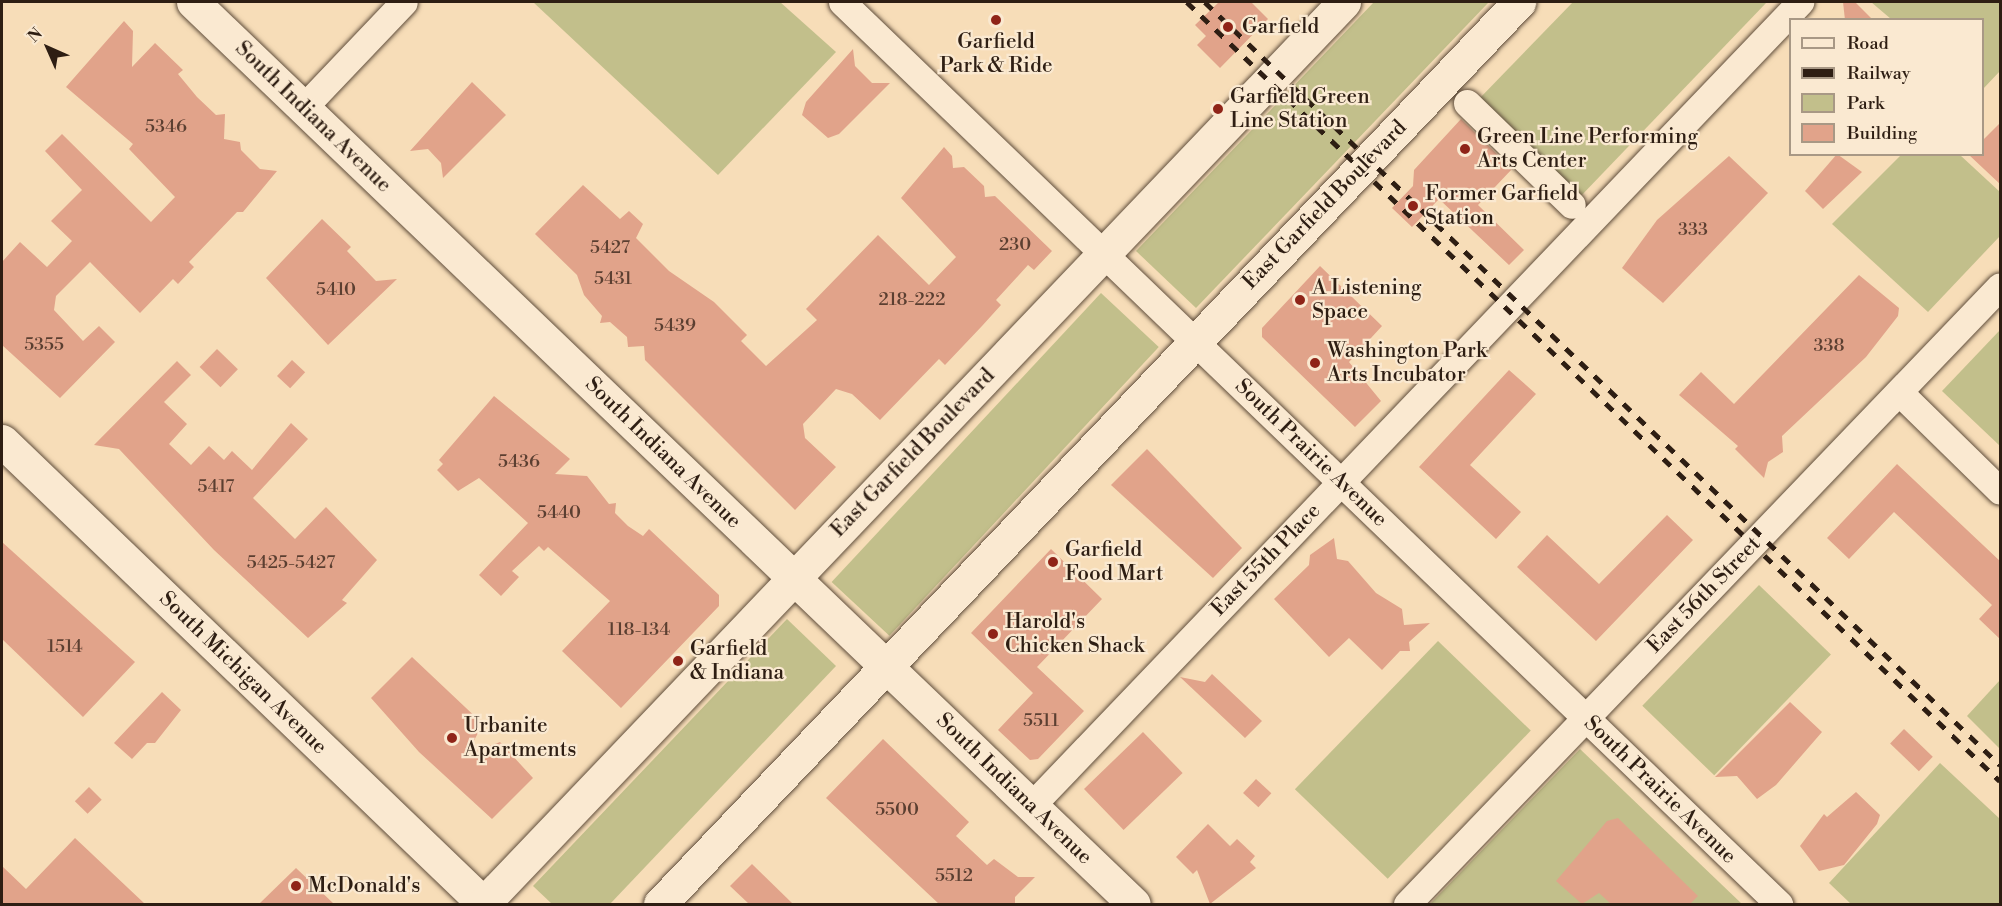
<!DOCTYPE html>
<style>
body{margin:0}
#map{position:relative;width:2002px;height:906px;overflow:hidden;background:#f7ddb8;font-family:"Libre Bodoni",serif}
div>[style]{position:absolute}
.green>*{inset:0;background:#c2bf8b;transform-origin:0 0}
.building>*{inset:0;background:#e1a38a;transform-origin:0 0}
.roads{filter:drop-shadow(0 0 2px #604e3c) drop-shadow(0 0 2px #604e3c)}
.street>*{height:27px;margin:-13.5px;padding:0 13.5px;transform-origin:13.5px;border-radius:13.5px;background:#fae9d1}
.secondary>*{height:33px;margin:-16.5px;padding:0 16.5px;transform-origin:16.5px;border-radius:16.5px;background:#fae9d1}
.rail>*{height:4.5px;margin-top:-2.25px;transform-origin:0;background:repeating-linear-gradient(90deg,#2e1e13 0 10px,transparent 0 20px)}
.dots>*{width:16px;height:16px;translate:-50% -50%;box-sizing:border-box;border:3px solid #fae9d1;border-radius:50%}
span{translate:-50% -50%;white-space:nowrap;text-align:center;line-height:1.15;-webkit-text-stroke:4.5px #fae9d1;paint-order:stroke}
.number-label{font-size:18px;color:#5b3f31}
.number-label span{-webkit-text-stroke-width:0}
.poi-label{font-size:21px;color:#2e1e13}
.left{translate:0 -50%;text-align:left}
.street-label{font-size:21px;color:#2e1e13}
.frame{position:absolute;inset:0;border:3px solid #2e1e13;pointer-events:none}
.legend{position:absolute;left:1789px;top:18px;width:195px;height:138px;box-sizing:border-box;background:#fae9d1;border:2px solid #a89885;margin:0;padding:8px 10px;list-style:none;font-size:18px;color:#2e1e13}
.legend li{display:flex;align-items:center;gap:12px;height:30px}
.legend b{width:30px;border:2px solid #a89885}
.north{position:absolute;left:18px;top:18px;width:60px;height:60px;-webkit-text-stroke:4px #fae9d1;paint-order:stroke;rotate:315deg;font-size:16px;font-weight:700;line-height:24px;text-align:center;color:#2e1e13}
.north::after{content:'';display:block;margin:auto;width:21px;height:27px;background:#2e1e13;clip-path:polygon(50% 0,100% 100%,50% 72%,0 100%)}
</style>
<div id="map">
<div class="green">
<i style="clip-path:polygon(533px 2px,780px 2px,836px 52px,718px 175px)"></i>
<i style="clip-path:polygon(1374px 2px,1489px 2px,1196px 308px,1136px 251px)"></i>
<i style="clip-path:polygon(1573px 2px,1767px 2px,1579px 198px,1478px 100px)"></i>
<i style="clip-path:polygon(1871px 2px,2000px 2px,2000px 71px,1983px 89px,1982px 20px,1891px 19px)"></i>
<i style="clip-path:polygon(1901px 155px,1960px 155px,2000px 192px,2000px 236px,1928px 312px,1832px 224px)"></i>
<i style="left:1101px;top:293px;width:79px;height:395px;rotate:43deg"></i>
<i style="clip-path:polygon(2000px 330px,2000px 446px,1942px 391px)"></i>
<i style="left:1759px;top:585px;width:100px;height:168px;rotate:44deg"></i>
<i style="clip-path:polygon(787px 619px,836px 666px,610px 904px,552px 904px,533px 886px)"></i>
<i style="left:1438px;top:641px;width:129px;height:206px;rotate:44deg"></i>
<i style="clip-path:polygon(2000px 680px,2000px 749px,1967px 716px)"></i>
<i style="clip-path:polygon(1580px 749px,1742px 904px,1430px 904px)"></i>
<i style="clip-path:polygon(1940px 763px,2000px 819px,2000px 904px,1851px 904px,1829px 883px)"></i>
</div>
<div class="building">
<i style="clip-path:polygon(1219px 2px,1251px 2px,1268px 19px,1220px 68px,1197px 45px,1206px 36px,1195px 25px)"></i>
<i style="clip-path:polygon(1843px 2px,1855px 2px,1873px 20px,1845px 20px)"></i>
<i style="clip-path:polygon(124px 21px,133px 31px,132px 67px,155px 43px,183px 70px,178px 74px,197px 97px,216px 115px,225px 114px,224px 139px,240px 142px,241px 150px,260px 169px,277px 171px,243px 212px,237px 212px,189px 262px,194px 267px,178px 284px,173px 279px,140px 313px,90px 262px,56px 296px,54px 310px,83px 341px,99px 326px,115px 342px,60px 398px,2px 345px,2px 262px,20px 242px,47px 267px,72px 241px,51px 221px,82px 190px,45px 151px,62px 134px,151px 222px,175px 197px,129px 149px,133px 144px,66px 87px)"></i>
<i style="clip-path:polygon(853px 49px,855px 66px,872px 83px,890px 83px,839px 134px,828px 138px,802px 115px,806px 102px)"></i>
<i style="clip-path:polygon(472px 82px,506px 115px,443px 178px,441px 163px,428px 149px,410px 151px)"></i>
<i style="clip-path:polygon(1461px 119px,1512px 169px,1478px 205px,1524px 250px,1509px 265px,1439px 199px,1412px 227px,1392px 208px,1413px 186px,1414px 170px)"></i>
<i style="clip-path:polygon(2001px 122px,2001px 185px,1968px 154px,1983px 154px,1983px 140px)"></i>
<i style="clip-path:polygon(944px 147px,952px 156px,953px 168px,964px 167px,984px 186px,985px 197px,995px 196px,1052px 251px,1034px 270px,1028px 265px,996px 300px,1001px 305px,982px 326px,945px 365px,939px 359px,880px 420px,852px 394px,836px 389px,803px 424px,805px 438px,836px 467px,795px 510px,645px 360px,644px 346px,628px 347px,627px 337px,610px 322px,600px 323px,602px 316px,584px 295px,577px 275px,535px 234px,583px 185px,620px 219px,629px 211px,643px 224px,636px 238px,669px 271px,714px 302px,747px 335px,741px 341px,766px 366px,817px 320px,806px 309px,878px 235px,929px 285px,956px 257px,901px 198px)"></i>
<i style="clip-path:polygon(1837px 154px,1862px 172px,1823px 209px,1805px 191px)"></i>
<i style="clip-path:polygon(1729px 156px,1768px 193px,1663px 303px,1622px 268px,1657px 220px)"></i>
<i style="clip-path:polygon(322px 219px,351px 247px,347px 251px,376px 281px,397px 279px,328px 345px,266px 278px)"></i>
<i style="clip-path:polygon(1320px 266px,1382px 326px,1349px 362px,1381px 401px,1355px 427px,1262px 337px,1262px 328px)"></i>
<i style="clip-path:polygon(1859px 275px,1899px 308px,1898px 316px,1866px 357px,1782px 436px,1783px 452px,1768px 462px,1764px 478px,1735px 449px,1738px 446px,1679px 395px,1701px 372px,1734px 404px)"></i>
<i style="left:217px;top:349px;width:29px;height:25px;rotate:44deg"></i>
<i style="left:292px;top:360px;width:18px;height:22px;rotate:43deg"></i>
<i style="clip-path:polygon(177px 361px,191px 375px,164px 402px,187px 424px,169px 444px,191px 465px,209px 446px,224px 460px,232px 451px,252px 470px,291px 423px,308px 439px,253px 498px,295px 539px,326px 507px,377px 560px,342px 600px,347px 603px,308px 638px,214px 550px,119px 449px,94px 445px)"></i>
<i style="clip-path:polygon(1509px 370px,1536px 394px,1470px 465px,1521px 512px,1496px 539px,1419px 467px)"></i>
<i style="clip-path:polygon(494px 396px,570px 459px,555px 474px,587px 476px,609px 504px,616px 503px,615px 513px,628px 526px,643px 536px,649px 529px,719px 595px,719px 606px,621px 708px,562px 651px,610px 601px,548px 547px,544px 551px,539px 546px,512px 571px,519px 577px,501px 596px,479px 575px,528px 523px,479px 478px,458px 491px,437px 470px,443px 464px,439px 460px)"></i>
<i style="clip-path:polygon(1147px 449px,1242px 548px,1213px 578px,1111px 485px)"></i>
<i style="clip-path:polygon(1897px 464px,2001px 562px,2001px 640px,1979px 619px,1992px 605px,1894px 512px,1849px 559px,1827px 538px)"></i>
<i style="clip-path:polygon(1667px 515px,1693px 540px,1596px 641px,1517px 567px,1547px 535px,1599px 584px)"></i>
<i style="clip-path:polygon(1334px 538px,1337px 559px,1348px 561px,1376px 593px,1402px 609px,1404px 625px,1430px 623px,1409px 642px,1410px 651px,1400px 651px,1382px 670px,1349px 638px,1329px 657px,1274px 599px,1309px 565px,1310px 555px)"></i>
<i style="clip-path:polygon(2px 542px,135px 662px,83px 717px,2px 639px)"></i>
<i style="clip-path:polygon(1051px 549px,1102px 599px,1037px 667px,1084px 711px,1038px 759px,1030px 760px,998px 730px,1033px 693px,971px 633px)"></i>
<i style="clip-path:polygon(412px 657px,483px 724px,466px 755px,500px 742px,533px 778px,492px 819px,419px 752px,371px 698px)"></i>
<i style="clip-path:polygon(1212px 674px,1262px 721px,1245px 738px,1180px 677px,1205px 682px)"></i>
<i style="clip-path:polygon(162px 692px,181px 710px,155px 743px,147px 743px,132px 759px,114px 743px)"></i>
<i style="clip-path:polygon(1790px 702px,1822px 732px,1776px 785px,1757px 799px,1737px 776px,1715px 777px)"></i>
<i style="left:1904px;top:729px;width:40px;height:20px;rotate:44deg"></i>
<i style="left:1143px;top:732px;width:57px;height:82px;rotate:46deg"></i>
<i style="clip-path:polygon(883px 739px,969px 822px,956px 836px,987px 865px,994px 859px,1018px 877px,1035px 877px,1015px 897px,1015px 904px,939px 904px,826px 798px)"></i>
<i style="left:1256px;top:779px;width:21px;height:19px;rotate:43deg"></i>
<i style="left:89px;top:787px;width:18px;height:20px;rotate:45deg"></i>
<i style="clip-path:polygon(1856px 792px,1880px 815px,1877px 824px,1844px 865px,1819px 871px,1800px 846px,1824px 814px,1827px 817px)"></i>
<i style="clip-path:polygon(1618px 818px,1698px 896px,1690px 904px,1611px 904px,1599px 893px,1582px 904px,1556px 881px,1607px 821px)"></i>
<i style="clip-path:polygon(1208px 824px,1230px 846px,1237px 839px,1255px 856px,1250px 862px,1256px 868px,1210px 904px,1197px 870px,1193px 874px,1176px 857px)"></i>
<i style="clip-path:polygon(75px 838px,145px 904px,2px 904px,2px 866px,26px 889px)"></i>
<i style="clip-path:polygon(752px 864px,793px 904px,749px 904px,730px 886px)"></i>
<i style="clip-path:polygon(296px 868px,334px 904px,259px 904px)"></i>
</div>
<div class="roads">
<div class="street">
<i style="left:842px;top:2px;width:1301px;rotate:43.91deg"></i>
<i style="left:1467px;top:103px;width:146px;rotate:44.2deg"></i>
<i style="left:303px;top:108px;width:146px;rotate:-46.4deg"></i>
<i style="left:1899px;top:392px;width:141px;rotate:44.4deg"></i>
<i style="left:1031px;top:806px;width:1113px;rotate:-46.27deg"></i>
<i style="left:1407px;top:904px;width:856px;rotate:-46.18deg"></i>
</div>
<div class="secondary">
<i style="left:193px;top:2px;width:1303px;rotate:43.79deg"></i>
<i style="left:2px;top:441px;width:668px;rotate:43.85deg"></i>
<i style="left:483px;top:904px;width:1247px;rotate:-46.33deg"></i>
<i style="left:660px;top:904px;width:1246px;rotate:-46.4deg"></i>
</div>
</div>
<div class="rail">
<i style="left:1187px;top:2px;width:1126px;rotate:43.78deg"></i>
<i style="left:1205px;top:2px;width:1102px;rotate:43.82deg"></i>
</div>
<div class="dots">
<i style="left:996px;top:20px;background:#8f2418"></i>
<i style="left:1228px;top:27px;background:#8f2418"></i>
<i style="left:1218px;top:109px;background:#8f2418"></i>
<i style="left:1465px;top:149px;background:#8f2418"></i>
<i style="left:1413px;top:206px;background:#8f2418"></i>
<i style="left:1300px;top:300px;background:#8f2418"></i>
<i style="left:1315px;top:363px;background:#8f2418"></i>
<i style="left:1053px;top:562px;background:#8f2418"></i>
<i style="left:993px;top:634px;background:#8f2418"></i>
<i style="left:678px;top:661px;background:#8f2418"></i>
<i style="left:452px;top:738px;background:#8f2418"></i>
<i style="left:296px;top:886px;background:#8f2418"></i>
</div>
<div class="number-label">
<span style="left:166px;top:127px">5346</span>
<span style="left:1693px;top:230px">333</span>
<span style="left:1015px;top:245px">230</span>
<span style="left:610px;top:248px">5427</span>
<span style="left:613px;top:279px">5431</span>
<span style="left:336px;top:290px">5410</span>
<span style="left:912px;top:300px">218-222</span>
<span style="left:675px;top:326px">5439</span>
<span style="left:44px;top:345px">5355</span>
<span style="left:1829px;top:346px">338</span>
<span style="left:519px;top:462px">5436</span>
<span style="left:216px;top:487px">5417</span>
<span style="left:559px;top:513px">5440</span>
<span style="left:291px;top:563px">5425-5427</span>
<span style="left:639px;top:630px">118-134</span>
<span style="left:65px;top:647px">1514</span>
<span style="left:1041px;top:721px">5511</span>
<span style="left:897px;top:810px">5500</span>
<span style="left:954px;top:876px">5512</span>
</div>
<div class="poi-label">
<span class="left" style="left:1242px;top:27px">Garfield</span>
<span style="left:996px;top:54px">Garfield<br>Park &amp; Ride</span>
<span class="left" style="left:1230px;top:109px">Garfield Green<br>Line Station</span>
<span class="left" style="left:1477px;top:149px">Green Line Performing<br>Arts Center</span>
<span class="left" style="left:1425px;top:206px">Former Garfield<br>Station</span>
<span class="left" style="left:1312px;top:300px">A Listening<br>Space</span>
<span class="left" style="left:1327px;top:363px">Washington Park<br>Arts Incubator</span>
<span class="left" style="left:1065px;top:562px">Garfield<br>Food Mart</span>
<span class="left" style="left:1005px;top:634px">Harold's<br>Chicken Shack</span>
<span class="left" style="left:690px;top:661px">Garfield<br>&amp; Indiana</span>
<span class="left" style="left:464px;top:738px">Urbanite<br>Apartments</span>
<span class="left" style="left:308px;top:886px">McDonald's</span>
</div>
<div class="street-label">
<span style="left:313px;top:117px;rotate:44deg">South Indiana Avenue</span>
<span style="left:1325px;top:205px;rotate:-46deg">East Garfield Boulevard</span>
<span style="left:663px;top:453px;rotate:44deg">South Indiana Avenue</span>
<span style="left:913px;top:453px;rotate:-46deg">East Garfield Boulevard</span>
<span style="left:1311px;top:453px;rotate:44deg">South Prairie Avenue</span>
<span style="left:1266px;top:560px;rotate:-46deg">East 55th Place</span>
<span style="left:1704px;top:595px;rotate:-46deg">East 56th Street</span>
<span style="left:243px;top:673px;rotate:44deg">South Michigan Avenue</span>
<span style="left:1014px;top:789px;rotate:44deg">South Indiana Avenue</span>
<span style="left:1660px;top:790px;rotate:44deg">South Prairie Avenue</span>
</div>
<div class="frame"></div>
<ul class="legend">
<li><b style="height:8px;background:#fae9d1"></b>Road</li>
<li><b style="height:8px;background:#2e1e13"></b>Railway</li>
<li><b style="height:16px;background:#c2bf8b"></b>Park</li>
<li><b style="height:16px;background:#e1a38a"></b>Building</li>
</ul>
<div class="north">N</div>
</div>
